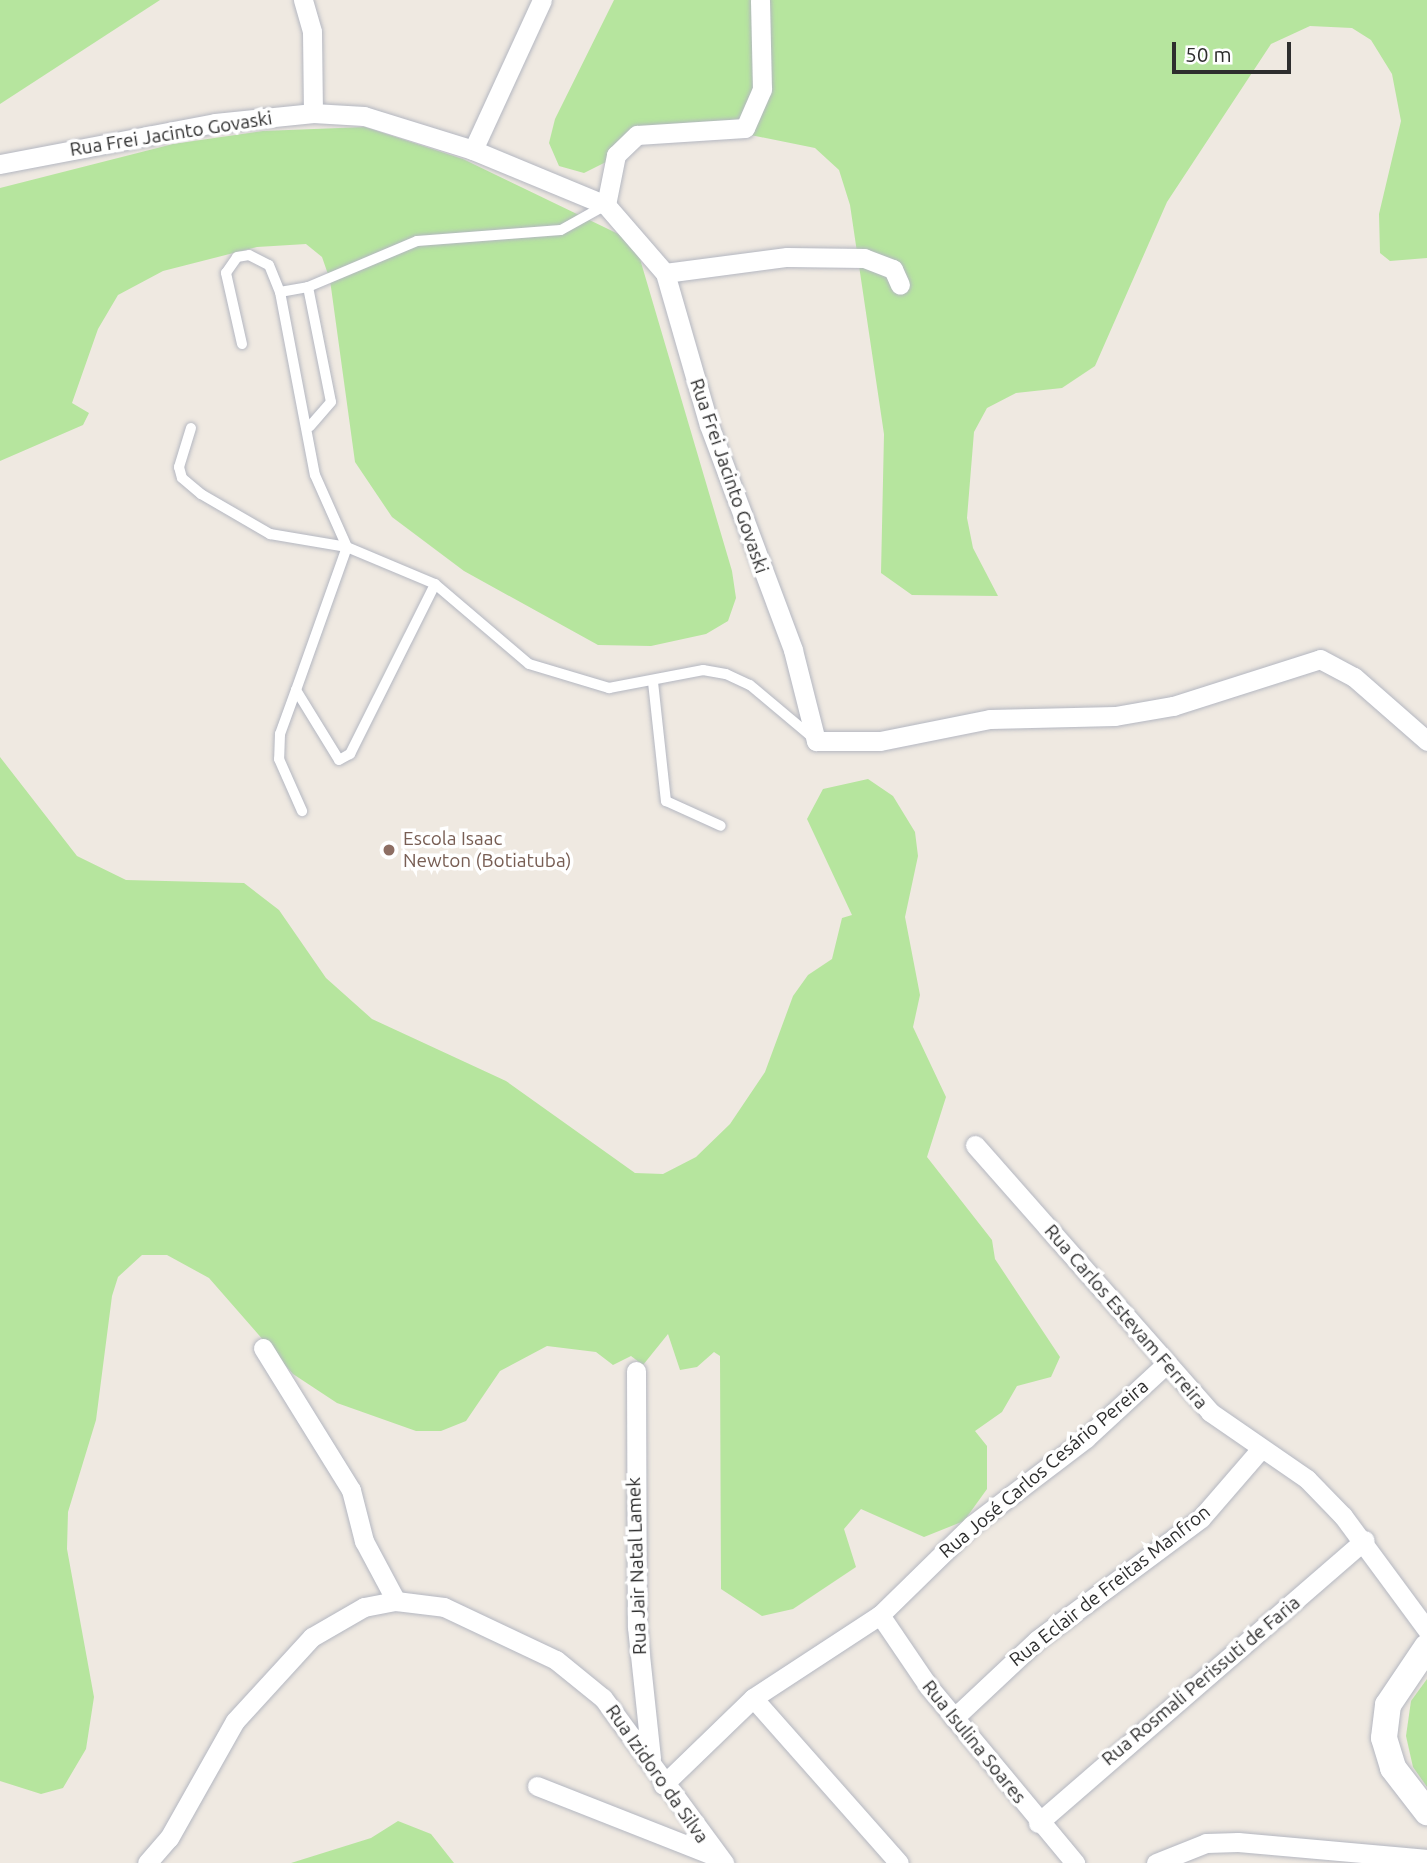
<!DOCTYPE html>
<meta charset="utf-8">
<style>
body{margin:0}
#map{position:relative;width:1427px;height:1863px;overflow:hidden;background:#efe9e1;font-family:Ubuntu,sans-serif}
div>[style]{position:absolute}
.green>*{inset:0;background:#b6e59e}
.roads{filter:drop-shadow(0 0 2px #b4b7c1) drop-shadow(0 0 2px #b4b7c1)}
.service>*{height:10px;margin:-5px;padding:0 5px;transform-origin:5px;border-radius:5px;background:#fff}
.minor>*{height:19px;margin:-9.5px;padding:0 9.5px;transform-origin:9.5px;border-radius:9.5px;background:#fff}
.secondary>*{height:26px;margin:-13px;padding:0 13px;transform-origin:13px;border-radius:13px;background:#fff}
.dots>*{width:19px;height:19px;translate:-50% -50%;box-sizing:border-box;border:4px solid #fff;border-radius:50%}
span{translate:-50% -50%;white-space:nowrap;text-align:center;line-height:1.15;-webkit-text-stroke:7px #fff;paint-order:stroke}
.street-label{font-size:19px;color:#2e2e2e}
.education-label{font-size:19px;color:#785e54}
.left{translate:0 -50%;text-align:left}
.scale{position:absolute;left:1172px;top:42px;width:119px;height:32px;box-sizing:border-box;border:4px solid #2e2e2e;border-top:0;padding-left:9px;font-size:21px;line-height:24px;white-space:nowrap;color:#2e2e2e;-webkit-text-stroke:5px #fff;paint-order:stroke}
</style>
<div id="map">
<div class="green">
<i style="clip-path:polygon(0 0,160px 0,0 104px)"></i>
<i style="clip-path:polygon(614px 0,1427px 0,1427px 258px,1390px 261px,1380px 253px,1379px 214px,1401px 121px,1392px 74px,1371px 40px,1352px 28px,1310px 26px,1271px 44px,1167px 202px,1095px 366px,1062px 388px,1016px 393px,987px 408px,974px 432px,967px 518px,973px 548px,998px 596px,912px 595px,881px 573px,884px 434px,850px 205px,839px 170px,815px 148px,726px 130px,656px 137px,584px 173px,559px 166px,549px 143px,555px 119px)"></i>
<i style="clip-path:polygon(365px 127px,463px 159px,635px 242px,732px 571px,736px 598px,728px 621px,706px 634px,651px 646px,598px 645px,464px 571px,392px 517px,355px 462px,330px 280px,322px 257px,306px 244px,257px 247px,163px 271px,118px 295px,98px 329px,72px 403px,89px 413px,83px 425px,0 461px,0 188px,173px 144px,263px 131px)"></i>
<i style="clip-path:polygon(0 757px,77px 856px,126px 880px,244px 883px,279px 910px,326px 978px,372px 1019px,506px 1081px,635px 1173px,663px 1174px,696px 1157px,730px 1124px,765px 1072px,793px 996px,808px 975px,832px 959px,842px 918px,852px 915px,807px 819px,823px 789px,868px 779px,893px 796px,915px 832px,918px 856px,905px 917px,920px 995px,913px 1027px,946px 1097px,927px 1157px,992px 1240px,995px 1259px,1060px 1357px,1051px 1377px,1017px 1386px,1002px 1412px,975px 1431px,987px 1446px,987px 1489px,964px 1521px,924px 1537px,861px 1509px,844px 1529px,856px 1567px,793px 1609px,762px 1616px,721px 1589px,720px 1356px,714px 1352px,697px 1367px,680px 1370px,668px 1334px,643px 1365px,631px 1356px,613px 1365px,596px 1352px,547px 1346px,500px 1371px,466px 1421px,441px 1431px,416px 1431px,337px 1403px,293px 1374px,209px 1278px,167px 1255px,142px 1255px,118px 1277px,112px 1296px,96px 1420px,68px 1512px,67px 1549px,94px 1697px,86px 1749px,63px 1788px,41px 1794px,0 1781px)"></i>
<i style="clip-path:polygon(1427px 1679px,1427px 1787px,1413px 1767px,1406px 1736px,1411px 1701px)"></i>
<i style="clip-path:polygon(398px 1821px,431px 1834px,454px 1863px,291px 1863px,371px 1838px)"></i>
</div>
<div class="roads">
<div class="service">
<i style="left:308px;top:287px;width:117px;rotate:78.7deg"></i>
<i style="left:331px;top:402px;width:32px;rotate:131deg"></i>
<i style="left:280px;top:292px;width:186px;rotate:79.2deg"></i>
<i style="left:315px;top:475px;width:79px;rotate:66deg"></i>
<i style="left:347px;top:547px;width:152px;rotate:109.6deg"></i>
<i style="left:296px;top:690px;width:82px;rotate:58.4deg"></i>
<i style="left:339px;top:760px;width:13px;rotate:-29deg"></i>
<i style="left:350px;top:754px;width:190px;rotate:-63.4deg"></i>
<i style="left:242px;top:344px;width:73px;rotate:-102.7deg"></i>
<i style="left:226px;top:273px;width:19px;rotate:-55deg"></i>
<i style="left:237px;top:257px;width:12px;rotate:-9deg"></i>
<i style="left:249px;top:255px;width:22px;rotate:27deg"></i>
<i style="left:269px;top:265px;width:29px;rotate:68deg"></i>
<i style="left:280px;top:292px;width:28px;rotate:-10deg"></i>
<i style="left:308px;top:287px;width:118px;rotate:-22.9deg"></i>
<i style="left:417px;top:241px;width:144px;rotate:-4.4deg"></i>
<i style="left:561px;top:230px;width:51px;rotate:-29.1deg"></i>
<i style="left:191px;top:428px;width:41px;rotate:107.1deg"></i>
<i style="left:179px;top:467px;width:11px;rotate:75deg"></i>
<i style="left:182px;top:478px;width:25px;rotate:40deg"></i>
<i style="left:201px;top:494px;width:80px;rotate:30.1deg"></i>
<i style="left:270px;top:534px;width:78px;rotate:9.6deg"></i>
<i style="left:347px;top:547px;width:95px;rotate:22.8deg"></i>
<i style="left:435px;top:584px;width:123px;rotate:40.4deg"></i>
<i style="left:529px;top:664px;width:84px;rotate:16.7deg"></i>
<i style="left:609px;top:688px;width:96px;rotate:-10.8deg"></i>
<i style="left:703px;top:670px;width:23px;rotate:10deg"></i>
<i style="left:726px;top:674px;width:26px;rotate:25deg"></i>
<i style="left:750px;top:685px;width:81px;rotate:40deg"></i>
<i style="left:653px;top:682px;width:120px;rotate:83.8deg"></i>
<i style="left:666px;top:801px;width:60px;rotate:24.4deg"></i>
<i style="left:296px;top:690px;width:47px;rotate:110deg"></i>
<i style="left:280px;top:734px;width:25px;rotate:92deg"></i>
<i style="left:279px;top:759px;width:57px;rotate:66.1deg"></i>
</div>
<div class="minor">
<i style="left:303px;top:0;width:33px;rotate:74deg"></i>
<i style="left:312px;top:32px;width:81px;rotate:89.3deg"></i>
<i style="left:473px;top:150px;width:165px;rotate:-65.3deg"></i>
<i style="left:0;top:164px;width:219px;rotate:-10.8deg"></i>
<i style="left:215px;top:123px;width:99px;rotate:-5.8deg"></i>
<i style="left:313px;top:113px;width:51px;rotate:3.4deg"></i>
<i style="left:364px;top:116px;width:114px;rotate:17.3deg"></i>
<i style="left:473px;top:150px;width:144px;rotate:22.5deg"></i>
<i style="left:606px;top:205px;width:90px;rotate:49.1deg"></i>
<i style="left:665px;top:273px;width:158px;rotate:73.9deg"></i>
<i style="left:709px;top:425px;width:240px;rotate:69.5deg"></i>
<i style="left:793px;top:650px;width:94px;rotate:75.8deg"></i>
<i style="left:816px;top:741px;width:64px"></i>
<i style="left:880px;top:741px;width:112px;rotate:-11.3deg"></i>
<i style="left:990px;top:719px;width:125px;rotate:-1.4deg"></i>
<i style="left:1115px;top:716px;width:59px;rotate:-9.8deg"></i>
<i style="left:1173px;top:706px;width:154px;rotate:-17.7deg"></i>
<i style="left:1320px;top:659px;width:38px;rotate:28deg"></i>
<i style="left:1354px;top:677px;width:97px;rotate:41.2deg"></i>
<i style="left:606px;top:205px;width:51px;rotate:-78.7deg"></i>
<i style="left:616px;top:155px;width:29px;rotate:-44deg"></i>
<i style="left:637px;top:135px;width:108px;rotate:-3.7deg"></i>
<i style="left:745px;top:128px;width:43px;rotate:-66.4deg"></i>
<i style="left:762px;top:89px;width:89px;rotate:-91.3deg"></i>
<i style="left:665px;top:273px;width:123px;rotate:-7.5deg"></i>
<i style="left:787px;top:257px;width:77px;rotate:0.7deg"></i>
<i style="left:864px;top:258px;width:31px;rotate:21deg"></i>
<i style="left:893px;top:269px;width:17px;rotate:66deg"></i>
<i style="left:975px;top:1145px;width:356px;rotate:48.6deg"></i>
<i style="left:1210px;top:1412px;width:118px;rotate:34.6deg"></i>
<i style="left:1307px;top:1479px;width:52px;rotate:45.8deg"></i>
<i style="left:1343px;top:1516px;width:142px;rotate:53.6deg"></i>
<i style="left:263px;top:1348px;width:167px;rotate:58.2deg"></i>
<i style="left:351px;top:1490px;width:53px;rotate:75.7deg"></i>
<i style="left:364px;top:1541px;width:68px;rotate:61.9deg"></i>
<i style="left:636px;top:1371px;width:256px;rotate:89.8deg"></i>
<i style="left:637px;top:1627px;width:132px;rotate:83.9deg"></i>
<i style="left:880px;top:1615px;width:87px;rotate:55.8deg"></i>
<i style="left:929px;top:1687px;width:229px;rotate:50.3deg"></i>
<i style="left:753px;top:1698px;width:220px;rotate:48.5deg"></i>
<i style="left:954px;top:1718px;width:114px;rotate:-43.2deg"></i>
<i style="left:1037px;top:1640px;width:204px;rotate:-36.6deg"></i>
<i style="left:1201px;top:1518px;width:90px;rotate:-49.1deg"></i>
<i style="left:663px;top:1785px;width:125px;rotate:-44deg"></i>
<i style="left:753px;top:1698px;width:152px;rotate:-33.2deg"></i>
<i style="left:880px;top:1615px;width:129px;rotate:-44.4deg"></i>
<i style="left:972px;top:1525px;width:143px;rotate:-37.3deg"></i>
<i style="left:1086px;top:1438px;width:108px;rotate:-42.7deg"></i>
<i style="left:537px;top:1786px;width:191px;rotate:21.5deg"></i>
<i style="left:1038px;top:1823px;width:432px;rotate:-40.9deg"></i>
<i style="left:147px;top:1863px;width:33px;rotate:-49deg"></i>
<i style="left:169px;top:1838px;width:134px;rotate:-60.6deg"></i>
<i style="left:235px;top:1721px;width:114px;rotate:-47.5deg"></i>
<i style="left:312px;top:1637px;width:60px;rotate:-30deg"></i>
<i style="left:364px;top:1607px;width:33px;rotate:-11deg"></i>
<i style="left:396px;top:1601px;width:48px;rotate:7.1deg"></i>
<i style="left:444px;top:1607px;width:124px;rotate:25.3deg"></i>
<i style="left:556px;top:1660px;width:60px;rotate:39deg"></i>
<i style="left:603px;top:1698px;width:205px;rotate:53.7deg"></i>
<i style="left:1156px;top:1863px;width:54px;rotate:-21.8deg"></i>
<i style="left:1206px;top:1843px;width:32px;rotate:-2deg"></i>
<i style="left:1238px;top:1842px;width:190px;rotate:5.1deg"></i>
</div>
<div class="secondary">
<i style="left:1427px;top:1647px;width:70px;rotate:123.9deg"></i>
<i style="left:1388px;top:1705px;width:33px;rotate:97deg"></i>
<i style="left:1384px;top:1738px;width:31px;rotate:73deg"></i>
<i style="left:1393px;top:1768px;width:56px;rotate:52.3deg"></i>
</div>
</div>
<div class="dots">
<i style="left:389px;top:850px;background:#8d6e63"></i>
</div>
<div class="street-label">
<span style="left:171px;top:134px;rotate:-9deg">Rua Frei Jacinto Govaski</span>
<span style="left:729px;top:476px;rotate:71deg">Rua Frei Jacinto Govaski</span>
<span style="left:1126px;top:1317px;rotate:49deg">Rua Carlos Estevam Ferreira</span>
<span style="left:1044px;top:1469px;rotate:-40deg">Rua José Carlos Cesário Pereira</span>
<span style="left:637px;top:1566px;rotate:-92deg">Rua Jair Natal Lamek</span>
<span style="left:1110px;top:1586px;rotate:-38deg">Rua Eclair de Freitas Manfron</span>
<span style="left:1201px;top:1681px;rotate:-40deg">Rua Rosmali Perissuti de Faria</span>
<span style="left:974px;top:1742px;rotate:51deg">Rua Isulina Soares</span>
<span style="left:657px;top:1774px;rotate:55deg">Rua Izidoro da Silva</span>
</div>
<div class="education-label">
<span class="left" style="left:403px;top:850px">Escola Isaac<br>Newton (Botiatuba)</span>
</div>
<div class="scale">50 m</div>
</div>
